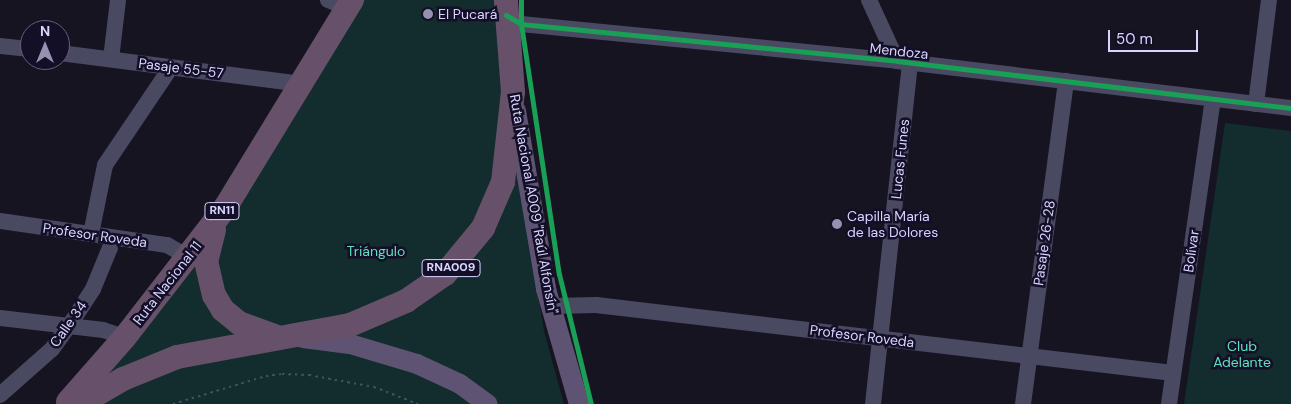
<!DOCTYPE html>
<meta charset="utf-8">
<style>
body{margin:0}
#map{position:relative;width:1291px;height:404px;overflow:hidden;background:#161421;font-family:"DM Sans",sans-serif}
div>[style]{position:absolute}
.green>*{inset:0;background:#132c2d}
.path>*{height:2px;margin-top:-1px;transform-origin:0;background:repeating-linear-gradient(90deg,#44505f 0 2.5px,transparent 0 6.5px)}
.minor>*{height:16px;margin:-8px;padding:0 8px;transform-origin:8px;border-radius:8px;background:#4a4962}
.major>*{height:20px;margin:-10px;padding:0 10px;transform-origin:10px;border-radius:10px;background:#5e5373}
.highway>*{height:24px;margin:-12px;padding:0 12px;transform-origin:12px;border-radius:12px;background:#67516a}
.cycleway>*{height:5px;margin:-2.5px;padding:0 2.5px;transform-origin:2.5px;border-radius:2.5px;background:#1a9f57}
.dots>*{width:14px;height:14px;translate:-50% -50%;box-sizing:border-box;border:2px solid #130f26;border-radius:50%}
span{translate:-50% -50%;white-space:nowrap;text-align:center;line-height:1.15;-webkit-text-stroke:5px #130f26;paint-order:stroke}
.shield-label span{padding:1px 4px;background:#130f26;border:1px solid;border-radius:4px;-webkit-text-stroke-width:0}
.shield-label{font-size:12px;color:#d9d4ff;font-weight:700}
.poi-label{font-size:14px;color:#d9d4ff}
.left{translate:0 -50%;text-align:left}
.street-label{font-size:14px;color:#d9d4ff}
.park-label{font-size:14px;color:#5fe0c0}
.north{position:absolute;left:20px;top:20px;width:50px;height:50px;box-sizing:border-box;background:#130f26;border:1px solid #625e7d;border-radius:50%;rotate:0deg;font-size:14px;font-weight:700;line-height:20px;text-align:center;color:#d9d4ff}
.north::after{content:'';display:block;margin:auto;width:18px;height:22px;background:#9591b1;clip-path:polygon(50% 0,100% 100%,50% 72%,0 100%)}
.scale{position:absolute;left:1108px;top:30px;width:90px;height:22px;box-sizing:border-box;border:2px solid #d9d4ff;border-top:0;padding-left:6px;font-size:15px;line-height:18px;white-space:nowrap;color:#d9d4ff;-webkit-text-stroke:4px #130f26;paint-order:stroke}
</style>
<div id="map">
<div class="green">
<i style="clip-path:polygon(352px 0,502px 0,504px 85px,544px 331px,564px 404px,64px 404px,125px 337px)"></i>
<i style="clip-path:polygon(1225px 123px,1291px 131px,1291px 404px,1184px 404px)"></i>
</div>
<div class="path">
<i style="left:173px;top:404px;width:97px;rotate:-16.8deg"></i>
<i style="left:266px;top:376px;width:16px;rotate:-7deg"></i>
<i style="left:282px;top:374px;width:27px;rotate:2deg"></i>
<i style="left:309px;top:375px;width:66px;rotate:10.5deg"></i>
<i style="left:374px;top:387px;width:47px;rotate:21.1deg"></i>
</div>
<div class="minor">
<i style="left:328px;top:0;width:21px;rotate:23deg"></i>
<i style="left:869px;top:0;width:67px;rotate:65.3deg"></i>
<i style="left:506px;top:15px;width:17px;rotate:31deg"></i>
<i style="left:521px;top:24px;width:378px;rotate:5.6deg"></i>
<i style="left:897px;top:61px;width:397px;rotate:6.8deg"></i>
<i style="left:0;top:46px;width:30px;rotate:6deg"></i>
<i style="left:60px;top:53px;width:244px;rotate:7.3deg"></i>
<i style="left:111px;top:59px;width:59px;rotate:-83.2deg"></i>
<i style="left:1256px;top:104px;width:105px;rotate:-82.9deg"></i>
<i style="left:0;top:221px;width:169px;rotate:8.2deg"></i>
<i style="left:167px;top:245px;width:24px;rotate:30deg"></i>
<i style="left:91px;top:234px;width:70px;rotate:-78.5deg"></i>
<i style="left:105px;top:165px;width:118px;rotate:-56deg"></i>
<i style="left:551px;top:306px;width:45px;rotate:-1.3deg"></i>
<i style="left:596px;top:305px;width:581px;rotate:6.72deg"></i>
<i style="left:0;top:318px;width:104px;rotate:6.6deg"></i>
<i style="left:103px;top:330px;width:23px;rotate:18deg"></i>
<i style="left:0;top:395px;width:69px;rotate:-41.5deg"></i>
<i style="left:52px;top:349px;width:29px;rotate:-54deg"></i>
<i style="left:69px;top:326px;width:44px;rotate:-57deg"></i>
<i style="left:93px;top:289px;width:55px;rotate:-67.6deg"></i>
<i style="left:873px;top:404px;width:343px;rotate:-83.8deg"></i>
<i style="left:1023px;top:404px;width:326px;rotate:-82.4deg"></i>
<i style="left:1169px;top:404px;width:308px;rotate:-81.8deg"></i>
</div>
<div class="major">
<i style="left:516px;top:111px;width:181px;rotate:80.4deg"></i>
<i style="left:546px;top:289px;width:120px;rotate:74deg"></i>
<i style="left:303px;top:338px;width:47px;rotate:7.3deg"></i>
<i style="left:350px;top:344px;width:70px;rotate:16.6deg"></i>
<i style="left:417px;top:364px;width:47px;rotate:24.9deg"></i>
<i style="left:460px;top:384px;width:34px;rotate:36deg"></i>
</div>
<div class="highway">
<i style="left:214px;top:230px;width:32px;rotate:104deg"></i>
<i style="left:206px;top:261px;width:35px;rotate:77deg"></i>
<i style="left:214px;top:295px;width:17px;rotate:59deg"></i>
<i style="left:223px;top:310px;width:21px;rotate:39deg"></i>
<i style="left:239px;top:323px;width:38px;rotate:20deg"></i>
<i style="left:68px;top:402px;width:86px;rotate:-48.8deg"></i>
<i style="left:125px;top:337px;width:163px;rotate:-52.2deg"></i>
<i style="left:225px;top:208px;width:244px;rotate:-58.6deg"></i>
<i style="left:80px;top:404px;width:50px;rotate:-30.2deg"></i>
<i style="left:123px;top:379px;width:58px;rotate:-22.2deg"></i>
<i style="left:177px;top:357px;width:176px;rotate:-10.5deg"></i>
<i style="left:350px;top:325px;width:61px;rotate:-23.2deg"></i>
<i style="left:406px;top:301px;width:47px;rotate:-34.7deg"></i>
<i style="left:445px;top:274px;width:60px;rotate:-50.4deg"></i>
<i style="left:483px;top:228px;width:50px;rotate:-66.5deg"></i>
<i style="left:503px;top:182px;width:91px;rotate:-83.7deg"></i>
<i style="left:513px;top:92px;width:92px;rotate:-94.4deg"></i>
</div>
<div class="cycleway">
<i style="left:521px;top:0;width:24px;rotate:90deg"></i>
<i style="left:521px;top:24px;width:253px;rotate:81.4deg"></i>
<i style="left:559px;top:274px;width:134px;rotate:76.2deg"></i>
<i style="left:506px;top:15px;width:17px;rotate:31deg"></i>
<i style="left:521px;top:24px;width:378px;rotate:5.6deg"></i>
<i style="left:897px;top:61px;width:397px;rotate:6.8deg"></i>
</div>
<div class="dots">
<i style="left:428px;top:14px;background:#9591b1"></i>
<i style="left:837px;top:224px;background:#9591b1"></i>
</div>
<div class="shield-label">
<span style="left:222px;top:211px">RN11</span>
<span style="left:451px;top:268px">RNA009</span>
</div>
<div class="poi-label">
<span class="left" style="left:438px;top:14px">El Pucará</span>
<span class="left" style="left:847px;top:224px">Capilla María<br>de las Dolores</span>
</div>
<div class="street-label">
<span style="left:899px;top:51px;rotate:6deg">Mendoza</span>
<span style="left:181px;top:68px;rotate:7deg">Pasaje 55-57</span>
<span style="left:900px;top:159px;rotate:-84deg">Lucas Funes</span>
<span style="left:534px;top:204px;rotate:80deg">Ruta Nacional A009 "Raúl Alfonsín"</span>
<span style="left:95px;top:235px;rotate:8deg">Profesor Roveda</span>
<span style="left:1044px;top:243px;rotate:-82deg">Pasaje 26-28</span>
<span style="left:1191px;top:251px;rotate:-82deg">Bolívar</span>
<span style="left:167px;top:283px;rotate:-52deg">Ruta Nacional 11</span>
<span style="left:68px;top:324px;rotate:-55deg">Calle 34</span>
<span style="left:862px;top:336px;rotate:7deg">Profesor Roveda</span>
</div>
<div class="park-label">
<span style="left:376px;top:251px">Triángulo</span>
<span style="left:1242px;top:354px">Club<br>Adelante</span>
</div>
<div class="north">N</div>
<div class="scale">50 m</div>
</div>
